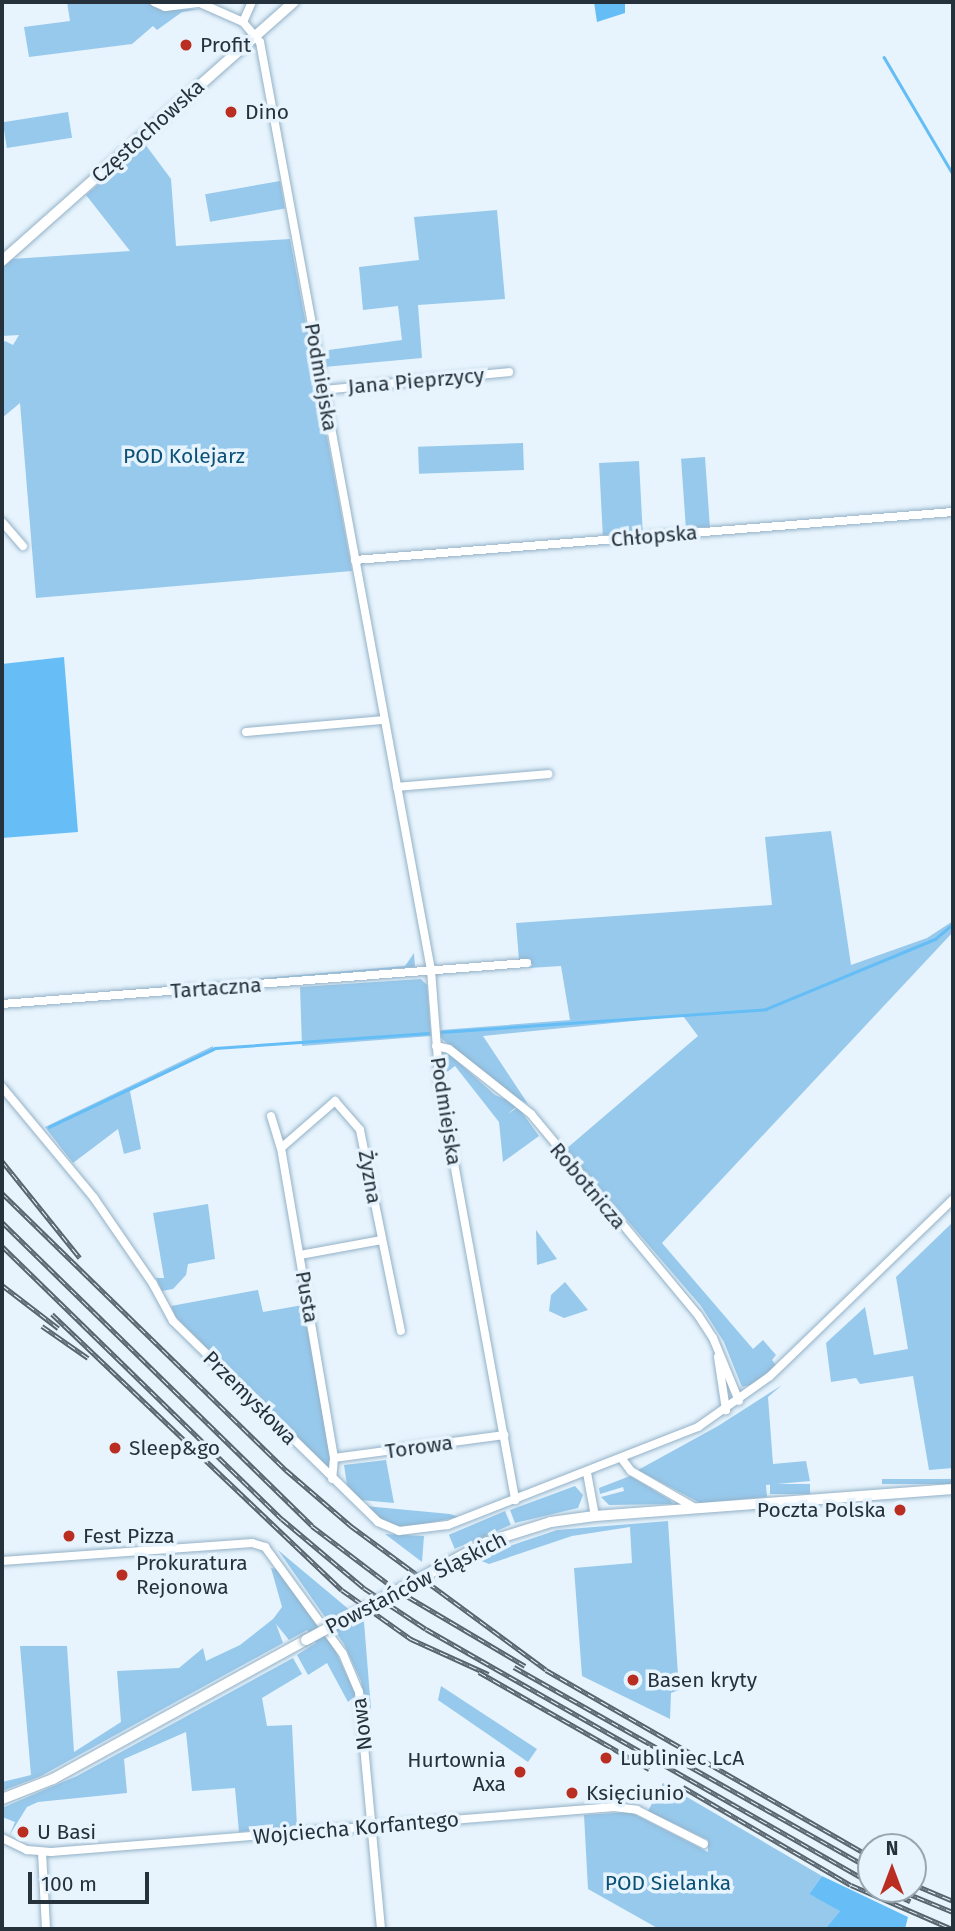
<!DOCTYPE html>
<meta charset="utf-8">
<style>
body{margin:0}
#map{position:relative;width:955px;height:1931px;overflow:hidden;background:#e7f4fd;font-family:"Fira Sans",sans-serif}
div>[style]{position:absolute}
.green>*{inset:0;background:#97c9ec;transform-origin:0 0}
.forest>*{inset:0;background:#67bef7}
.water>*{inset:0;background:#65bdf6}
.stream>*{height:2.5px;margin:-1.25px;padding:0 1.25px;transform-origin:1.25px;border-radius:1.25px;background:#65bdf6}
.roads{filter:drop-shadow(0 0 2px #93b1c7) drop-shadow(0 0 2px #93b1c7)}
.minor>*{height:8px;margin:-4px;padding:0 4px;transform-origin:4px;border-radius:4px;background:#fff}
.major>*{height:10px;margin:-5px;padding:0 5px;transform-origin:5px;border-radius:5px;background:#fff}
.rail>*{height:5px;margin-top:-2.5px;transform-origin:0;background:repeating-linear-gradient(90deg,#e7f4fd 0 8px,#58646d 0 16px);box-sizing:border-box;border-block:2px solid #58646d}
.bridges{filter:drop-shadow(0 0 2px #93b1c7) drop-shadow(0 0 2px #93b1c7)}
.major-bridge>*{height:10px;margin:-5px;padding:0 5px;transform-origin:5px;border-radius:5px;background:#fff}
.dots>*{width:19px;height:19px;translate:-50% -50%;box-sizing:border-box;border:4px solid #e7f4fd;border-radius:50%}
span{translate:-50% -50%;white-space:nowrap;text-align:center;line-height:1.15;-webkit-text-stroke:7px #e7f4fd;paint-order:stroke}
.poi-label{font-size:21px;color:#26323b}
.left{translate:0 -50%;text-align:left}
.right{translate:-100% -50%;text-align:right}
.street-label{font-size:21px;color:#26323b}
.park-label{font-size:21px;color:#0b5176}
.frame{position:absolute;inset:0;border:4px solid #26323b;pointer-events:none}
.north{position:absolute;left:857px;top:1833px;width:70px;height:70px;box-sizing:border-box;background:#e7f4fd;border:2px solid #9aa6af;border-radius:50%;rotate:0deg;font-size:19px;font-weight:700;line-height:28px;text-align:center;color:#26323b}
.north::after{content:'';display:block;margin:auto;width:24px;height:32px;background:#ba2d21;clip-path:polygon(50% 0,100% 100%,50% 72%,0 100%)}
.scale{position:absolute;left:28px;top:1872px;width:121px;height:32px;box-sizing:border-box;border:4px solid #26323b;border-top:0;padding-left:9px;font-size:21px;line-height:24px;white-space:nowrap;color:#26323b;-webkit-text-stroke:5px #e7f4fd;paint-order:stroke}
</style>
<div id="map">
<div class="green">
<i style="clip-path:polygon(67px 2px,148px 2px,163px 10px,199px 9px,182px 12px,157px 30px,153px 26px,132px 44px,29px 57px,24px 27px,70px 21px)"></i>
<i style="left:68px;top:112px;width:26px;height:66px;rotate:81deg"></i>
<i style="clip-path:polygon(145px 144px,171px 179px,176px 246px,290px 239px,352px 571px,36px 598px,20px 403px,2px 418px,2px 344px,5px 341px,13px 345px,19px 335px,2px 336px,2px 268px,12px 259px,130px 251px,86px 195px)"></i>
<i style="left:280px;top:181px;width:28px;height:76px;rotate:80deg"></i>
<i style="clip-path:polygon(497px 210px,505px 299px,418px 305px,422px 358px,324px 367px,321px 351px,402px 340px,398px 306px,363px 310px,359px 267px,419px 260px,414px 217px)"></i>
<i style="left:523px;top:443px;width:27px;height:105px;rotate:88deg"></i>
<i style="left:705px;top:457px;width:70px;height:24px;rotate:86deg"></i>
<i style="left:639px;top:461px;width:72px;height:40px;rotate:87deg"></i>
<i style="clip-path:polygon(831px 831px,851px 965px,927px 938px,953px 921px,953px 932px,662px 1243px,753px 1349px,763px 1340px,776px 1355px,772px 1360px,776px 1365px,755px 1384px,742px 1387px,724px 1342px,701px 1306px,566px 1149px,698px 1036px,683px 1016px,483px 1036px,528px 1104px,498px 1088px,440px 1037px,441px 1030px,570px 1020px,561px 966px,529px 968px,519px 960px,516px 923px,772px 905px,765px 837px)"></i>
<i style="clip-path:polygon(414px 953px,415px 967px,89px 993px,405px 966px)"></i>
<i style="clip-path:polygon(421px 979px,427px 985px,431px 1036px,302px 1046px,300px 987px)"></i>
<i style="clip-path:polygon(213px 1046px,214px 1051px,130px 1091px,141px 1149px,124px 1154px,118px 1129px,73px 1163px,45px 1127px)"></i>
<i style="clip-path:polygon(447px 1052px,495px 1095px,518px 1105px,508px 1114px,518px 1107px,539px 1136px,503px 1162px,499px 1122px,455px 1066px,442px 1076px,441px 1055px)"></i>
<i style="clip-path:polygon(208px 1204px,215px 1259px,188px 1264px,186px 1275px,173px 1289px,162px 1291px,156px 1278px,164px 1278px,153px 1213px)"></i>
<i style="clip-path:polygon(953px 1222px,953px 1468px,929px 1470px,913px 1376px,860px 1384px,856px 1378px,831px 1382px,826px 1343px,865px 1307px,874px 1355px,908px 1349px,896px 1277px)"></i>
<i style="clip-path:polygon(536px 1230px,557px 1259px,537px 1265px)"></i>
<i style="clip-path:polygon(565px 1282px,588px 1310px,564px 1318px,549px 1311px,551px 1295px)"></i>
<i style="clip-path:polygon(258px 1290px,263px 1312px,303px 1305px,331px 1460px,329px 1471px,175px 1316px,171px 1306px)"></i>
<i style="clip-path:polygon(782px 1385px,768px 1397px,773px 1464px,806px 1461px,810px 1481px,766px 1485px,767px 1497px,700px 1503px,638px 1470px,718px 1426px)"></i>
<i style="clip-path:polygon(386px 1460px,394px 1503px,361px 1500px,347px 1485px,344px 1465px)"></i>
<i style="clip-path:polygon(630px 1476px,670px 1500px,673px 1504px,609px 1505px,601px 1497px,624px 1491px,623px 1487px,600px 1494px,599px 1488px)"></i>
<i style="left:953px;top:1479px;width:5px;height:71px;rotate:90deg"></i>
<i style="left:810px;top:1484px;width:10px;height:40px;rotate:90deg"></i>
<i style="clip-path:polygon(575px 1486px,583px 1495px,578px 1508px,515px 1523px,510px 1510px)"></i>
<i style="clip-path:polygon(365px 1506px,450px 1514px,459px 1517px,402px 1528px,383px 1522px)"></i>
<i style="left:505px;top:1511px;width:15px;height:61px;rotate:67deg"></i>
<i style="clip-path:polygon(668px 1521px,679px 1690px,671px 1693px,670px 1719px,582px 1676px,574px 1568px,632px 1563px,630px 1527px,572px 1536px,489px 1564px,474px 1558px,557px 1530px)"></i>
<i style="clip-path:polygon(385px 1534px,424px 1536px,422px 1562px)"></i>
<i style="clip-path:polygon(278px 1550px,364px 1622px,371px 1709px,366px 1711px,361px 1681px,344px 1644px)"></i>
<i style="clip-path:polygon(271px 1568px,277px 1569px,334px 1648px,356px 1695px,348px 1702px,327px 1663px,308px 1675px,297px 1655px,316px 1643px,307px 1630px,289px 1640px,276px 1624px,283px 1643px,41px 1776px,2px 1791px,2px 1782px,31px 1775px,20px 1646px,67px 1646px,74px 1752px,121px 1722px,117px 1671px,179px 1668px,203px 1648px,206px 1661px,240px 1645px,273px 1619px,282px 1607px)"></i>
<i style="clip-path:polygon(293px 1658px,302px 1674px,262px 1698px,267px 1726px,292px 1725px,297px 1827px,239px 1832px,235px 1788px,192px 1791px,186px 1732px,124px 1759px,127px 1793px,38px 1802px,27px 1807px,9px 1836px,15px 1822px,2px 1817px,2px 1808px,77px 1776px)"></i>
<i style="clip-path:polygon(441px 1686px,537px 1749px,528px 1762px,438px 1700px)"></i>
<i style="clip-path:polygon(663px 1783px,822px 1876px,809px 1894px,841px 1910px,825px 1929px,659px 1929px,588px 1889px,584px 1815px,630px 1812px,708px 1852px,708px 1840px,648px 1811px)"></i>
</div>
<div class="forest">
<i style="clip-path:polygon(64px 657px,78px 832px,2px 838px,2px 664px)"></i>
<i style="clip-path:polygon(822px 1876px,908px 1917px,905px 1929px,825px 1929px,840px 1911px,809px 1894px)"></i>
</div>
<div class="water">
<i style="clip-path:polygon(594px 2px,625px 2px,625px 13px,597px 22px)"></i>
</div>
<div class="stream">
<i style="left:884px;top:57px;width:136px;rotate:59.5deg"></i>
<i style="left:441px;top:1032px;width:326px;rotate:-4deg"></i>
<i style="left:766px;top:1009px;width:183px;rotate:-22.5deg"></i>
<i style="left:935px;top:939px;width:23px;rotate:-40deg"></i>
<i style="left:49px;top:1127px;width:184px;rotate:-25.4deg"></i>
<i style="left:215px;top:1048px;width:214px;rotate:-4deg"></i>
</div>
<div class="roads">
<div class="minor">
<i style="left:154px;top:2px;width:12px;rotate:24deg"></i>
<i style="left:165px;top:7px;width:35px;rotate:-7deg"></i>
<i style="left:200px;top:3px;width:47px;rotate:23.8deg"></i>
<i style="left:243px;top:22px;width:26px;rotate:50deg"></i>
<i style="left:260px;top:42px;width:944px;rotate:79.56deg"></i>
<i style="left:431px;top:970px;width:116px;rotate:85.6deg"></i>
<i style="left:440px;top:1086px;width:421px;rotate:79.7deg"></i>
<i style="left:243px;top:22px;width:22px;rotate:-66deg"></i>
<i style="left:323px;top:390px;width:187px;rotate:-5.5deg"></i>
<i style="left:2px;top:522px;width:32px;rotate:49deg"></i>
<i style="left:355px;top:560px;width:600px;rotate:-4.59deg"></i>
<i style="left:246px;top:732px;width:139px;rotate:-5deg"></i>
<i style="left:397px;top:787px;width:152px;rotate:-4.9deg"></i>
<i style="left:2px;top:1004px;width:527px;rotate:-4.47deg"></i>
<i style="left:436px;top:1046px;width:13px;rotate:13deg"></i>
<i style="left:449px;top:1049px;width:105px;rotate:38.4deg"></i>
<i style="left:531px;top:1114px;width:261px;rotate:50.3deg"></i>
<i style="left:698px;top:1315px;width:27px;rotate:57deg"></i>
<i style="left:713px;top:1338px;width:68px;rotate:67.6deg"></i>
<i style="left:2px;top:1087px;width:144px;rotate:50.3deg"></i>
<i style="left:94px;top:1198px;width:104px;rotate:55.5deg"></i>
<i style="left:153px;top:1284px;width:42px;rotate:61.6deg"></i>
<i style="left:173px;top:1321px;width:287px;rotate:44.4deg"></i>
<i style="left:378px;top:1522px;width:23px;rotate:23deg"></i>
<i style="left:399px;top:1531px;width:49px;rotate:-7deg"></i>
<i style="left:448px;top:1525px;width:269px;rotate:-21.4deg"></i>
<i style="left:698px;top:1427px;width:88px;rotate:-35.3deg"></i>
<i style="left:770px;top:1376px;width:255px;rotate:-44deg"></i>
<i style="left:271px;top:1116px;width:34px;rotate:73deg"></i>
<i style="left:281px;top:1148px;width:314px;rotate:80.3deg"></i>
<i style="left:334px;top:1458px;width:21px;rotate:95deg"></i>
<i style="left:281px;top:1148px;width:72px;rotate:-41deg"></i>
<i style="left:335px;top:1101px;width:38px;rotate:49deg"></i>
<i style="left:360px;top:1130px;width:205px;rotate:78.5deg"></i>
<i style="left:300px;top:1255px;width:83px;rotate:-10.4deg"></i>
<i style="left:718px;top:1357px;width:54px;rotate:81.4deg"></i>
<i style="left:334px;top:1458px;width:172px;rotate:-7.7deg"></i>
<i style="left:622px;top:1459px;width:15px;rotate:53deg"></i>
<i style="left:631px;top:1471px;width:74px;rotate:30deg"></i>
<i style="left:587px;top:1473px;width:44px;rotate:79.5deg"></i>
<i style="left:2px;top:1561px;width:251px;rotate:-4.1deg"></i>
<i style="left:252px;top:1543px;width:14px;rotate:17deg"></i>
<i style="left:265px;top:1547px;width:132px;rotate:53.9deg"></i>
<i style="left:343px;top:1654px;width:41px;rotate:67.2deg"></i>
<i style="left:359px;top:1692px;width:238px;rotate:84.7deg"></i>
<i style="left:2px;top:1838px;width:28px;rotate:26deg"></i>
<i style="left:27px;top:1850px;width:24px;rotate:5deg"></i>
<i style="left:51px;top:1852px;width:565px;rotate:-4.57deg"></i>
<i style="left:614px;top:1807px;width:23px;rotate:7deg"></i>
<i style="left:637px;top:1810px;width:75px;rotate:26.9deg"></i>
<i style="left:42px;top:1852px;width:77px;rotate:87deg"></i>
</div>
<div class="major">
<i style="left:2px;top:261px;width:390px;rotate:-41.6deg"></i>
<i style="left:487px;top:1542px;width:67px;rotate:-17.4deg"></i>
<i style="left:551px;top:1522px;width:44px;rotate:-7.8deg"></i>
<i style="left:595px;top:1516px;width:359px;rotate:-4.3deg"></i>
<i style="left:2px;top:1799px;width:55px;rotate:-21.4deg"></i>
<i style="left:53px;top:1779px;width:289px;rotate:-28.8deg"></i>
</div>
</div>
<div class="rail">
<i style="left:2px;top:1161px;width:124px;rotate:51.2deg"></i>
<i style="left:2px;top:1193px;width:397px;rotate:44.3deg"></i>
<i style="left:286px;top:1470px;width:86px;rotate:40.7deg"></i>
<i style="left:351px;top:1526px;width:242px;rotate:36.4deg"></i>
<i style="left:546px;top:1670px;width:375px;rotate:29.9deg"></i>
<i style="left:2px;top:1222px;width:434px;rotate:44.4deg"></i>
<i style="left:312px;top:1526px;width:104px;rotate:37.2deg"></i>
<i style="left:395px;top:1589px;width:151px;rotate:30.6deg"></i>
<i style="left:2px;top:1246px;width:391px;rotate:44.3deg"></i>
<i style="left:282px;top:1519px;width:107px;rotate:40.1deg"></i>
<i style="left:364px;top:1588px;width:74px;rotate:33.5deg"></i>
<i style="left:426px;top:1629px;width:512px;rotate:29.72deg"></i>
<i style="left:2px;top:1285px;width:71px;rotate:37.5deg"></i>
<i style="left:52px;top:1314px;width:400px;rotate:43.6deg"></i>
<i style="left:342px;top:1590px;width:85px;rotate:35.4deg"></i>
<i style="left:411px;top:1639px;width:85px;rotate:24.4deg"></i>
<i style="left:42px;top:1326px;width:56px;rotate:34.8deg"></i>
<i style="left:514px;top:1667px;width:410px;rotate:29.5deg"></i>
<i style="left:479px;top:1672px;width:196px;rotate:29.7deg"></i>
<i style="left:683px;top:1787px;width:194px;rotate:30.3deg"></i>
<i style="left:851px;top:1885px;width:110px;rotate:23.5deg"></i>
<i style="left:913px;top:1884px;width:43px;rotate:23deg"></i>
<i style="left:884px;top:1889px;width:29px;rotate:25deg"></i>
<i style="left:902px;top:1891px;width:55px;rotate:22.4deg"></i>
</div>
<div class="bridges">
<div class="major-bridge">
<i style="left:306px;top:1640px;width:206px;rotate:-28.4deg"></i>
</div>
</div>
<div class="dots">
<i style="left:186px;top:45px;background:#ba2d21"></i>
<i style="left:231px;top:112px;background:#ba2d21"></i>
<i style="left:115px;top:1448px;background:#ba2d21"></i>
<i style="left:900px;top:1510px;background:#ba2d21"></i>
<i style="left:69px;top:1536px;background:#ba2d21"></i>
<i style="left:122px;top:1575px;background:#ba2d21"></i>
<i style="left:633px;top:1680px;background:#ba2d21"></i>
<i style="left:606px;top:1758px;background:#ba2d21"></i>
<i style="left:520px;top:1772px;background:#ba2d21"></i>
<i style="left:572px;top:1793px;background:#ba2d21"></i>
<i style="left:23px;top:1832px;background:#ba2d21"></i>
</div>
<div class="poi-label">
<span class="left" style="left:200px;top:45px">Profit</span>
<span class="left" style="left:245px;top:112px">Dino</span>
<span class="left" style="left:129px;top:1448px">Sleep&amp;go</span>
<span class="right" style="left:886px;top:1510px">Poczta Polska</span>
<span class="left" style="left:83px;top:1536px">Fest Pizza</span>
<span class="left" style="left:136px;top:1575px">Prokuratura<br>Rejonowa</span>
<span class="left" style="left:647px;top:1680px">Basen kryty</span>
<span class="left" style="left:620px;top:1758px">Lubliniec LcA</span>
<span class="right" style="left:506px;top:1772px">Hurtownia<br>Axa</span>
<span class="left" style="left:586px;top:1793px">Księciunio</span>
<span class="left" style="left:37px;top:1832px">U Basi</span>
</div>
<div class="street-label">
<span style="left:148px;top:131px;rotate:-42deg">Częstochowska</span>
<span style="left:321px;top:377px;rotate:80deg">Podmiejska</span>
<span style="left:416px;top:381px;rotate:-5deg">Jana Pieprzycy</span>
<span style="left:654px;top:536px;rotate:-5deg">Chłopska</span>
<span style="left:216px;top:988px;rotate:-4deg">Tartaczna</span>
<span style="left:446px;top:1111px;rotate:81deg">Podmiejska</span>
<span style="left:370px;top:1177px;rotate:80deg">Żyzna</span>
<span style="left:588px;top:1186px;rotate:50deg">Robotnicza</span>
<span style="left:307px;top:1297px;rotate:80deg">Pusta</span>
<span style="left:250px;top:1398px;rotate:45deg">Przemysłowa</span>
<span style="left:419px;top:1447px;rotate:-8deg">Torowa</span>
<span style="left:416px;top:1583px;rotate:-27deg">Powstańców Śląskich</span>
<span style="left:362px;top:1724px;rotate:-97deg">Nowa</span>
<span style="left:356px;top:1828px;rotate:-5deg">Wojciecha Korfantego</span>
</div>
<div class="park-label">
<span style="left:184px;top:456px">POD Kolejarz</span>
<span style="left:668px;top:1883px">POD Sielanka</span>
</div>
<div class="frame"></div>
<div class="north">N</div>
<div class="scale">100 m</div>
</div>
